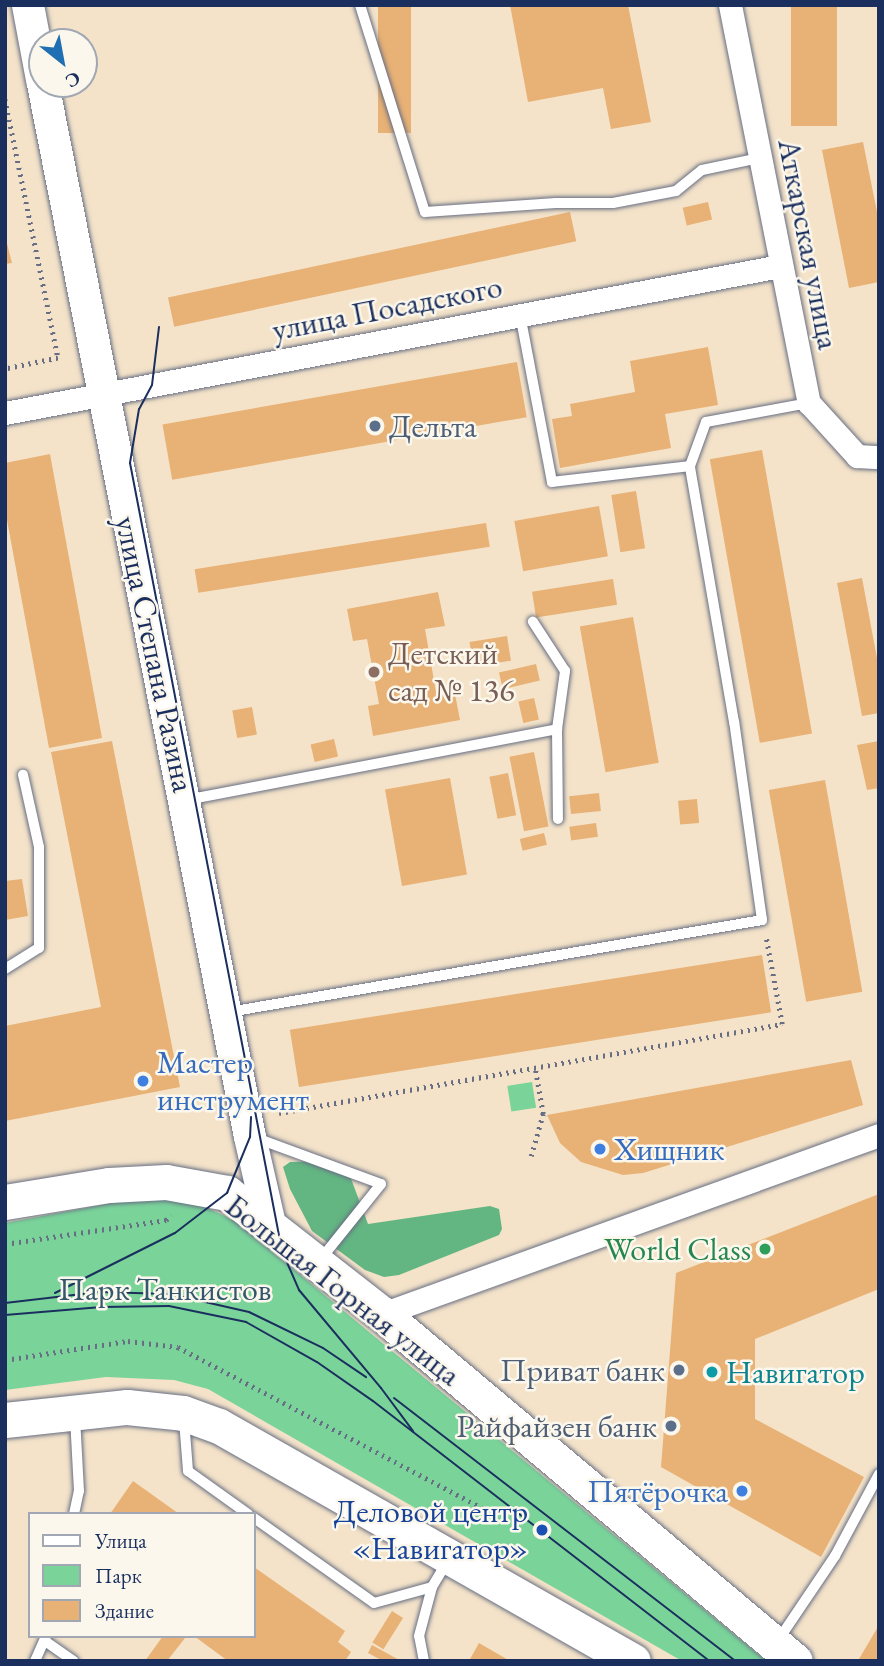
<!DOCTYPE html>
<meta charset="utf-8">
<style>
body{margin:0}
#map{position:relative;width:884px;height:1666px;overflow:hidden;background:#f4e3c9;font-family:"EB Garamond",serif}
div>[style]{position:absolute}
.green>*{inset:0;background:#7ad49a;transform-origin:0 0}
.forest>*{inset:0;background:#63b682}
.building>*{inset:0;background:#e8b175;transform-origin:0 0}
.path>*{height:4.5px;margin-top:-2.25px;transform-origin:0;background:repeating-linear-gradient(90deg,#676e83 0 2px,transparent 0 7px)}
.roads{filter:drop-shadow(0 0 2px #676e83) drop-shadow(0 0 2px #676e83)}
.lane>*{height:10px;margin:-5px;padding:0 5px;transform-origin:5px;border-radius:5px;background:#fff}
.street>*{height:23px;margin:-11.5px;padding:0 11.5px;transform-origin:11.5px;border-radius:11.5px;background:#fff}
.secondary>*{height:32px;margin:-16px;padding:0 16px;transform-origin:16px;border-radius:16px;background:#fff}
.primary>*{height:35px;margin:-17.5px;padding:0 17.5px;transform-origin:17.5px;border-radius:17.5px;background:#fff}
.tram>*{height:2px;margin:-1px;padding:0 1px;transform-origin:1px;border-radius:1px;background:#1b2f5e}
.dots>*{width:19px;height:19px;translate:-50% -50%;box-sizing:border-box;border:4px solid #fbf7ec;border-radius:50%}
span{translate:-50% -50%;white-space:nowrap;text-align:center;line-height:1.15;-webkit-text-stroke:5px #fbf7ec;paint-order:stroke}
.street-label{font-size:32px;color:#1b2f5e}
.service-label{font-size:32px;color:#4e5e75}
.left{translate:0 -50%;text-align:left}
.right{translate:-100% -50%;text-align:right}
.education-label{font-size:32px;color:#785e54}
.shop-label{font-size:32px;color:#366cbe}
.leisure-label{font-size:32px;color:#27864d}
.park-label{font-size:32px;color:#33586d}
.culture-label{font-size:32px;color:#0d838f}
.transit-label{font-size:32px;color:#164399}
.frame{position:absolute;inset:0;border:7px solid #1b2f5e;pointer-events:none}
.legend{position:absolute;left:28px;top:1512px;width:228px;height:126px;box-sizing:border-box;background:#fbf7ec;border:2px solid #a1a7b3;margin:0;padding:9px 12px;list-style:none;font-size:21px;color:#1b2f5e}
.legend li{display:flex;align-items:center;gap:14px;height:35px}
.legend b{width:35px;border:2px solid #a1a7b3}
.north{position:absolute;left:28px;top:28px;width:70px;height:70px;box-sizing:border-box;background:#fbf7ec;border:2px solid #a1a7b3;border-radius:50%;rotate:149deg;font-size:19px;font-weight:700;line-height:28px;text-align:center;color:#1b2f5e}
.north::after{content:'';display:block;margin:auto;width:24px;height:32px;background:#1f6fb2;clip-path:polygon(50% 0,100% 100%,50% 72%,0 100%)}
</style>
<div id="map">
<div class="green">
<i style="left:532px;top:1082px;width:26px;height:25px;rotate:81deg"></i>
<i style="clip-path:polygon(139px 1198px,187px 1199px,234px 1220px,766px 1661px,682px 1661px,208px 1389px,174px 1380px,106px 1377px,5px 1390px,5px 1223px)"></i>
</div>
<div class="forest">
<i style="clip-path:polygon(323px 1161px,347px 1168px,368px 1224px,490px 1206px,499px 1209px,502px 1229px,499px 1235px,399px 1275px,384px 1277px,365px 1270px,312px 1231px,290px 1189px,283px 1167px,290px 1162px)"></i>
</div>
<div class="building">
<i style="left:378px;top:5px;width:33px;height:128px"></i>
<i style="clip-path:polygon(510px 5px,628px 5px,651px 122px,611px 129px,603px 88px,528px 102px)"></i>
<i style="left:791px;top:5px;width:46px;height:121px"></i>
<i style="clip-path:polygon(863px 142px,879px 222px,879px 282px,849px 288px,822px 150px)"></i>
<i style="left:708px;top:202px;width:18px;height:26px;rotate:77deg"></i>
<i style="left:570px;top:212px;width:30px;height:411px;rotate:78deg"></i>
<i style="clip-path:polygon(5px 236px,12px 263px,5px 264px)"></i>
<i style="clip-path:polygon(708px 347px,718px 405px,665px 414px,671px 448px,560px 468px,552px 419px,572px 416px,570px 404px,635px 392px,630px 361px)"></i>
<i style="left:517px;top:362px;width:56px;height:360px;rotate:80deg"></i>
<i style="left:762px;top:450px;width:288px;height:53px;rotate:80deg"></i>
<i style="clip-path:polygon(50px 454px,102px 738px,49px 748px,5px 509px,5px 463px)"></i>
<i style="left:636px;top:491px;width:58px;height:25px;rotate:81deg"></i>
<i style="left:599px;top:506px;width:51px;height:86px;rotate:80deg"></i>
<i style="left:486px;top:523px;width:24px;height:295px;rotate:81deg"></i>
<i style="clip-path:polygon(862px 578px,879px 669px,879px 713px,862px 716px,837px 583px)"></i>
<i style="left:613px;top:579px;width:26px;height:82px;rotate:81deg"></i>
<i style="clip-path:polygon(438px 592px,445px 626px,425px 629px,436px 692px,454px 689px,460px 720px,373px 736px,368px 706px,379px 704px,367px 639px,353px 641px,347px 609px)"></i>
<i style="left:633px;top:617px;width:148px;height:54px;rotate:80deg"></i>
<i style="left:507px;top:636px;width:25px;height:38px;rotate:81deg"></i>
<i style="left:536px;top:664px;width:17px;height:38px;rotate:77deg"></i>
<i style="left:534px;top:698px;width:22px;height:16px;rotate:77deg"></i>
<i style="left:252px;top:707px;width:28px;height:20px;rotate:80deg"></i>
<i style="left:334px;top:739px;width:18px;height:24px;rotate:77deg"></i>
<i style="clip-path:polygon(112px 741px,180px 1087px,5px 1121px,5px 1026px,101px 1007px,51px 752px)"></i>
<i style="clip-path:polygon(879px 741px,879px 788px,867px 790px,857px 745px)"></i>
<i style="left:534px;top:752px;width:76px;height:25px;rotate:79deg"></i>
<i style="left:508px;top:773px;width:43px;height:19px;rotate:79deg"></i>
<i style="left:450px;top:778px;width:98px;height:66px;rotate:80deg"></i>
<i style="left:825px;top:780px;width:215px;height:57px;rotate:80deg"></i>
<i style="left:599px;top:793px;width:18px;height:30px;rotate:84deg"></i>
<i style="left:697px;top:799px;width:24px;height:19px;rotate:85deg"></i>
<i style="left:596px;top:823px;width:14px;height:27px;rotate:82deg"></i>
<i style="left:544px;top:833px;width:12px;height:25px;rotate:76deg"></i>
<i style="clip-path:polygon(22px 879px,28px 916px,5px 920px,5px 881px)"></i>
<i style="left:762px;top:955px;width:58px;height:478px;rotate:81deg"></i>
<i style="clip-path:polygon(851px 1060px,863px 1105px,643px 1173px,623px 1175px,581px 1162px,560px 1143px,547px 1115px)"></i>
<i style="clip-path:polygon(879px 1194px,879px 1289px,755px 1339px,755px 1419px,864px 1477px,821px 1557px,661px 1467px,676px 1273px)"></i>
<i style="clip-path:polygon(133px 1481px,175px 1511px,179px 1514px,110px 1514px)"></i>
<i style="clip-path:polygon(254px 1567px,345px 1631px,338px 1642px,351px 1652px,345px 1661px,228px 1661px,194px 1636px,254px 1636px)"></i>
<i style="left:392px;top:1611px;width:13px;height:37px;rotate:32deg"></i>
<i style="clip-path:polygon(879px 1625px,879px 1661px,862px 1661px,859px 1659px)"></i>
<i style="clip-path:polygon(163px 1636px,185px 1638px,167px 1661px,145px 1661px)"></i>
<i style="clip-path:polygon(479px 1643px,510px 1661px,469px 1661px)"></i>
<i style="clip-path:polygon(372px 1645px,401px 1661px,383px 1661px,368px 1653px)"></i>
</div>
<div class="path">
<i style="left:5px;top:99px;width:264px;rotate:78.4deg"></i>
<i style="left:58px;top:358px;width:54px;rotate:168.3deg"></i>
<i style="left:279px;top:1113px;width:511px;rotate:-10.03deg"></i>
<i style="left:782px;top:1024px;width:87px;rotate:-100.5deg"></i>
<i style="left:531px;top:1156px;width:44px;rotate:-74.1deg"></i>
<i style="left:543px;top:1114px;width:47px;rotate:-99.9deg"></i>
<i style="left:5px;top:1244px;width:163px;rotate:-8.5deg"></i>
<i style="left:166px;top:1220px;width:7px;rotate:-45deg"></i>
<i style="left:5px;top:1360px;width:124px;rotate:-8.8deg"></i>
<i style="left:128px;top:1341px;width:50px;rotate:6.8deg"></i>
<i style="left:178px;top:1347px;width:363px;rotate:27.9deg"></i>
</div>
<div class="roads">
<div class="lane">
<i style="left:360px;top:5px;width:217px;rotate:72.6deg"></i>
<i style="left:425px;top:212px;width:131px;rotate:-3.9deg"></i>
<i style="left:556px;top:203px;width:57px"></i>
<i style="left:613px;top:203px;width:64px;rotate:-10.8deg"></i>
<i style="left:676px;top:191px;width:33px;rotate:-39deg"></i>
<i style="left:702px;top:170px;width:58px;rotate:-11.9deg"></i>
<i style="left:690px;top:466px;width:47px;rotate:-70deg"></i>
<i style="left:706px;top:422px;width:105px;rotate:-10.5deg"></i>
<i style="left:557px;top:729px;width:90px;rotate:89.4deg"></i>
<i style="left:186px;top:800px;width:378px;rotate:-10.8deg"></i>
<i style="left:557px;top:729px;width:59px;rotate:-82.1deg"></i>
<i style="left:565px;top:671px;width:59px;rotate:-123.1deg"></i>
<i style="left:5px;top:969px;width:40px;rotate:-32deg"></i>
<i style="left:39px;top:948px;width:101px;rotate:-90deg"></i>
<i style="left:39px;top:847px;width:74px;rotate:-102.5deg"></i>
<i style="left:229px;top:1012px;width:541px;rotate:-9.79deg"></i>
<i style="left:762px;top:920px;width:200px;rotate:-98deg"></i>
<i style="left:734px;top:722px;width:260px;rotate:-99.8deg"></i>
<i style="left:690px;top:466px;width:139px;rotate:173.4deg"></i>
<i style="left:552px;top:482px;width:170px;rotate:-100.8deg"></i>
<i style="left:256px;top:1138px;width:133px;rotate:20.2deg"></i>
<i style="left:381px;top:1184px;width:96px;rotate:128.7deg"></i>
<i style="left:184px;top:1420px;width:51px;rotate:85.5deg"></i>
<i style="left:188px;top:1471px;width:74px;rotate:35.6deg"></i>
<i style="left:74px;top:1514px;width:24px;rotate:-78deg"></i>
<i style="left:79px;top:1491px;width:74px;rotate:-93.1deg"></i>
<i style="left:254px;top:1518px;width:147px;rotate:35.3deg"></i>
<i style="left:374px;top:1603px;width:60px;rotate:-15.4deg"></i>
<i style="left:432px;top:1587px;width:31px;rotate:-59deg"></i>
<i style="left:45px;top:1641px;width:35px;rotate:35deg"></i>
<i style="left:777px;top:1642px;width:104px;rotate:-56deg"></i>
<i style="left:835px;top:1556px;width:93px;rotate:-61.8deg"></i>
<i style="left:35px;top:1661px;width:27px;rotate:-66deg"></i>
<i style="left:424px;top:1661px;width:25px;rotate:-101deg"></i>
<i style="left:419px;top:1636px;width:51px;rotate:-75.1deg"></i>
</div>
<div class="street">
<i style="left:730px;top:5px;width:406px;rotate:78.8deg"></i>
<i style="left:809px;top:403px;width:72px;rotate:47.8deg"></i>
<i style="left:857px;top:456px;width:22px;rotate:3deg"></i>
<i style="left:5px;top:413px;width:789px;rotate:-10.74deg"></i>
<i style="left:382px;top:1314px;width:528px;rotate:-19.81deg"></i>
</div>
<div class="secondary">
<i style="left:28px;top:5px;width:76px;rotate:79.4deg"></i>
<i style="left:43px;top:84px;width:1073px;rotate:78.88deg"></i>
<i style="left:250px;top:1137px;width:89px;rotate:77.1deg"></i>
</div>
<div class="primary">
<i style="left:5px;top:1202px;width:105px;rotate:-9.3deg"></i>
<i style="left:109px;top:1185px;width:57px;rotate:-3deg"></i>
<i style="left:166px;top:1182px;width:62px;rotate:10.2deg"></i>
<i style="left:227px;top:1193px;width:197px;rotate:38deg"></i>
<i style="left:382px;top:1314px;width:539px;rotate:40.04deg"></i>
<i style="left:5px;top:1420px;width:123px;rotate:-6.1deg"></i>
<i style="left:127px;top:1407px;width:56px;rotate:6.1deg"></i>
<i style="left:183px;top:1413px;width:38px;rotate:20deg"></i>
<i style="left:219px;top:1426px;width:476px;rotate:29.6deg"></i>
</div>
</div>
<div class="tram">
<i style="left:159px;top:327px;width:58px;rotate:96.9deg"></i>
<i style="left:152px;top:385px;width:27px;rotate:118deg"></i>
<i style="left:139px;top:409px;width:55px;rotate:99.5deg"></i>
<i style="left:130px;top:463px;width:803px;rotate:79.08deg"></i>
<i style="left:282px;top:1251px;width:43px;rotate:66.4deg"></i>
<i style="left:299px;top:1290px;width:128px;rotate:50.1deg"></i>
<i style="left:381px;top:1388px;width:54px;rotate:53.3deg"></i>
<i style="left:55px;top:1293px;width:134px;rotate:-26.6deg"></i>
<i style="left:175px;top:1233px;width:66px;rotate:-37.6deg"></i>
<i style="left:227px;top:1193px;width:61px;rotate:-67.7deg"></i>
<i style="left:250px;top:1137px;width:20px;rotate:-87deg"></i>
<i style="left:5px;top:1303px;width:95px;rotate:-6.7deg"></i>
<i style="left:99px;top:1292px;width:71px;rotate:1.6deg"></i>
<i style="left:170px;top:1294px;width:81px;rotate:12.8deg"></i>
<i style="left:249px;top:1312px;width:82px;rotate:25.9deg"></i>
<i style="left:323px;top:1348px;width:52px;rotate:34deg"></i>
<i style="left:5px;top:1315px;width:97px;rotate:-4.7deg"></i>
<i style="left:102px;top:1307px;width:67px;rotate:-0.9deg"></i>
<i style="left:169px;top:1306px;width:79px;rotate:11.7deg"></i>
<i style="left:246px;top:1322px;width:81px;rotate:29.4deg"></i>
<i style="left:317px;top:1362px;width:68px;rotate:34.9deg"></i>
<i style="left:373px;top:1401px;width:426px;rotate:37.7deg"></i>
<i style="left:394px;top:1398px;width:431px;rotate:37.6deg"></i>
</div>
<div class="dots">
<i style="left:375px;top:426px;background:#5c6f8a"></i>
<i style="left:374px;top:672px;background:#8d6e63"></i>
<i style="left:143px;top:1081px;background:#3f7fe0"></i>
<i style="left:600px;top:1149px;background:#3f7fe0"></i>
<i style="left:765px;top:1249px;background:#2e9e5b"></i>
<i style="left:679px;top:1370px;background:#5c6f8a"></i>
<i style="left:712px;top:1372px;background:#0f9aa8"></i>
<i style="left:671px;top:1426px;background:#5c6f8a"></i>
<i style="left:742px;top:1491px;background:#3f7fe0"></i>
<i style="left:542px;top:1530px;background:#1a4fb4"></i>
</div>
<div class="street-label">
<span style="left:809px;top:244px;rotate:79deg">Аткарская улица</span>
<span style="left:387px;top:308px;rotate:-11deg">улица Посадского</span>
<span style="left:155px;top:654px;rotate:78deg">улица Степана Разина</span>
<span style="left:343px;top:1290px;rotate:38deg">Большая Горная улица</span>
</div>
<div class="service-label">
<span class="left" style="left:389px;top:426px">Дельта</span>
<span class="right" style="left:665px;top:1370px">Приват банк</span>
<span class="right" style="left:657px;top:1426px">Райфайзен банк</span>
</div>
<div class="education-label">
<span class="left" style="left:388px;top:672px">Детский<br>сад № 136</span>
</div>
<div class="shop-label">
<span class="left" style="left:157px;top:1081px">Мастер<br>инструмент</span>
<span class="left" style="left:614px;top:1149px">Хищник</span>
<span class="right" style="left:728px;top:1491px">Пятёрочка</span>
</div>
<div class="leisure-label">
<span class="right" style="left:751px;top:1249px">World Class</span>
</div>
<div class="park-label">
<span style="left:165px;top:1289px">Парк Танкистов</span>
</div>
<div class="culture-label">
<span class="left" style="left:726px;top:1372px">Навигатор</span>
</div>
<div class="transit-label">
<span class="right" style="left:528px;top:1530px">Деловой центр<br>«Навигатор»</span>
</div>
<div class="frame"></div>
<ul class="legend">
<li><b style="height:9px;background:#fff"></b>Улица</li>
<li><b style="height:19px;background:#7ad49a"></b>Парк</li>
<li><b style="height:19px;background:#e8b175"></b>Здание</li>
</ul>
<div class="north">С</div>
</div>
